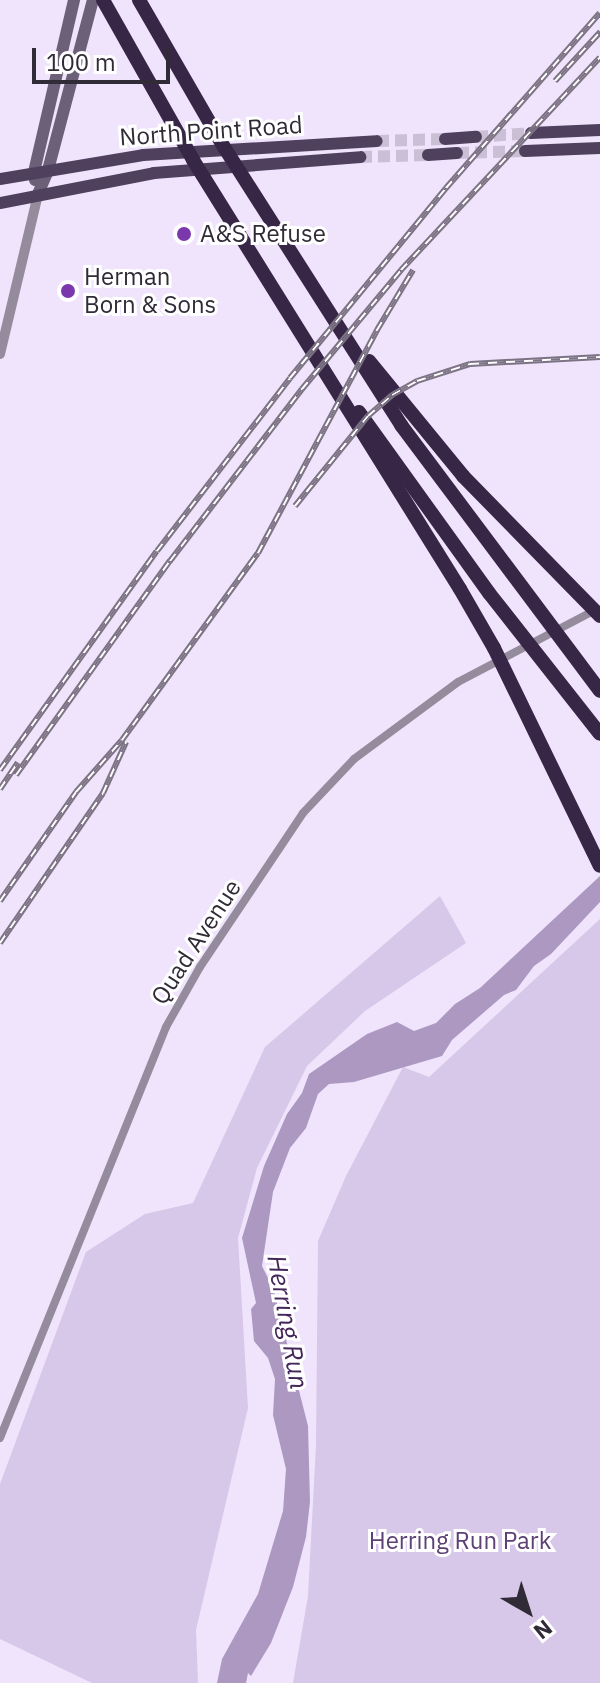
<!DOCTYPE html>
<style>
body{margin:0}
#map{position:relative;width:600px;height:1683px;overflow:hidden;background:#f0e4fc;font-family:"IBM Plex Sans",sans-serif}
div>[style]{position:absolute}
.green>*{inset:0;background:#d7c7e8}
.water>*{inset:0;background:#ac98c0}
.primary-tunnel>*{height:12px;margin-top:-6px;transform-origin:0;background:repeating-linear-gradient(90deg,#cabfd5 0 12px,transparent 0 18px)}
.minor>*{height:8px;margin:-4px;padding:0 4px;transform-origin:4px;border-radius:4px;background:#948c9d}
.tertiary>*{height:10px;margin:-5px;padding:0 5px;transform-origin:5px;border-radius:5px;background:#948c9d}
.secondary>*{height:12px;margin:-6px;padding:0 6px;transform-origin:6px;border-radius:6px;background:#6c5f78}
.primary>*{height:12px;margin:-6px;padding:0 6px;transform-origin:6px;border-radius:6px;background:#4f405e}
.motorway>*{height:14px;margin:-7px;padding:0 7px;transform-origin:7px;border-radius:7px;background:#382647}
.rail>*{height:6px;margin-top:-3px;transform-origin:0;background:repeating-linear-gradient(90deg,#fff 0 9px,#7b7383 0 18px);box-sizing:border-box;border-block:2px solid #7b7383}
.dots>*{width:22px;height:22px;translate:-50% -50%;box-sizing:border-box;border:4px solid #fff;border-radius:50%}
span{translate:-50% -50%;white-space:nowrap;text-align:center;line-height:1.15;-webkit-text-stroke:6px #fff;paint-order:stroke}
.street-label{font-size:24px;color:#312b37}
.poi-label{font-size:24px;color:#312b37}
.left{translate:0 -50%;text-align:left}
.park-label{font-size:24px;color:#5d4076}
.water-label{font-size:26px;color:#44275a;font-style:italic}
.north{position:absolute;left:488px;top:1571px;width:80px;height:80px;-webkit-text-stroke:6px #fff;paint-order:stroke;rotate:141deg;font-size:22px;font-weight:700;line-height:32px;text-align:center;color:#312b37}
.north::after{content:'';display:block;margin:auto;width:28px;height:36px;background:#312b37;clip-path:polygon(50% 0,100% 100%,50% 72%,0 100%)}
.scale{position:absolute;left:32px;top:48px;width:138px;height:36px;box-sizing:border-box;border:4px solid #312b37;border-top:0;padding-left:10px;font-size:24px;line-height:28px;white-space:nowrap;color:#312b37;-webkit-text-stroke:6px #fff;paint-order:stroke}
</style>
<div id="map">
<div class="green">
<i style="clip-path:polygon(440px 896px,466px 943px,365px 1011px,307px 1066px,257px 1168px,238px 1238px,248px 1408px,196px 1630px,198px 1683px,92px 1683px,0 1639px,0 1484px,86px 1252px,145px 1214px,193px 1203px,265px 1047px)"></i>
<i style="clip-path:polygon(600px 919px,600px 1683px,293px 1683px,308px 1596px,316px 1445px,318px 1241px,346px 1176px,403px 1067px,429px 1077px)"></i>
</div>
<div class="water">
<i style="clip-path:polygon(600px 876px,600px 902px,551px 954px,534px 966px,516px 990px,504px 995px,452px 1040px,442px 1056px,354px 1082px,329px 1084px,318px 1094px,306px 1128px,290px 1148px,273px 1192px,262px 1266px,273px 1288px,308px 1426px,310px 1502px,306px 1537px,293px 1587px,271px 1643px,251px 1676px,248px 1673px,246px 1683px,217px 1683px,222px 1659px,258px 1594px,283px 1511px,286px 1469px,273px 1415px,275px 1379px,268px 1358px,254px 1341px,251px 1309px,256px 1303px,242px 1238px,264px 1166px,287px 1114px,302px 1093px,309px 1074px,367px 1034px,397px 1022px,414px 1031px,436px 1023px,455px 1004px,480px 988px)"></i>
</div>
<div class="primary-tunnel">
<i style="left:476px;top:137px;width:55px;rotate:-4.2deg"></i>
<i style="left:377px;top:141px;width:68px;rotate:-1.7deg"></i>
<i style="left:457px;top:153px;width:68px;rotate:-1.7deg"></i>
<i style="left:360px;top:157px;width:68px;rotate:-1.7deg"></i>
</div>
<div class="minor">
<i style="left:0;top:1438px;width:443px;rotate:-68deg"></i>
<i style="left:166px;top:1027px;width:69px;rotate:-60.5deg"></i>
<i style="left:200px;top:967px;width:185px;rotate:-56.2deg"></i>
<i style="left:303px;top:813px;width:74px;rotate:-46.6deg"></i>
<i style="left:354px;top:759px;width:129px;rotate:-36.5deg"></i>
<i style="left:458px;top:682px;width:155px;rotate:-27.7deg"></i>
</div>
<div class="tertiary">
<i style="left:0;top:354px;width:164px;rotate:-76.6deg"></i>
</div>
<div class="secondary">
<i style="left:35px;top:180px;width:8px;rotate:-97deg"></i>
<i style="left:34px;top:172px;width:177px;rotate:-76.9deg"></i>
<i style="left:38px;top:194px;width:26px;rotate:-67deg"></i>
<i style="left:48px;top:170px;width:176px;rotate:-75.2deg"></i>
</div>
<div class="primary">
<i style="left:531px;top:133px;width:69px;rotate:-2.5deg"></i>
<i style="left:445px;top:139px;width:31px;rotate:-4deg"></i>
<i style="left:525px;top:151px;width:75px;rotate:-2.3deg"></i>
<i style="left:428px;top:155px;width:29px;rotate:-4deg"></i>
<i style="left:0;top:179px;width:145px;rotate:-9.5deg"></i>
<i style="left:143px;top:155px;width:234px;rotate:-3.4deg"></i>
<i style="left:0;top:203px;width:157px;rotate:-11deg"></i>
<i style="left:154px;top:173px;width:207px;rotate:-4.4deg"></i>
</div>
<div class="motorway">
<i style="left:103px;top:0;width:184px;rotate:60.6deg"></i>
<i style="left:193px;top:160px;width:505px;rotate:58.1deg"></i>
<i style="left:460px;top:589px;width:68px;rotate:60deg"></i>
<i style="left:494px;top:648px;width:242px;rotate:64.1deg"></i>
<i style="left:139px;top:0;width:170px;rotate:60deg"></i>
<i style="left:224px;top:147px;width:330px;rotate:57.5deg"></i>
<i style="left:401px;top:425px;width:332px;rotate:53.2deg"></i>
<i style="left:369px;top:361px;width:149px;rotate:50.7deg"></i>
<i style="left:463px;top:476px;width:196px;rotate:45.6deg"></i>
<i style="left:359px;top:412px;width:223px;rotate:54.3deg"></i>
<i style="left:489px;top:593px;width:179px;rotate:51.8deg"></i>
</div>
<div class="rail">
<i style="left:555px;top:81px;width:67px;rotate:-47.4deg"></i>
<i style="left:295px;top:506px;width:116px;rotate:-51deg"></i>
<i style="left:368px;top:416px;width:32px;rotate:-41deg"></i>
<i style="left:392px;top:395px;width:29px;rotate:-29deg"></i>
<i style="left:417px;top:381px;width:56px;rotate:-17.8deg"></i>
<i style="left:470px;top:364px;width:130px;rotate:-3.1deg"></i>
<i style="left:0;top:770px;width:269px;rotate:-54.4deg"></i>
<i style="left:157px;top:551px;width:218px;rotate:-52.4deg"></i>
<i style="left:290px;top:378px;width:246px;rotate:-50.6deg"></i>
<i style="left:446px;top:188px;width:233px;rotate:-48.7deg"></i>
<i style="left:16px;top:775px;width:264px;rotate:-54.3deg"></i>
<i style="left:170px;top:561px;width:217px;rotate:-52.5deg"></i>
<i style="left:302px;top:389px;width:155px;rotate:-50.2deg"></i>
<i style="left:401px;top:270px;width:291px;rotate:-46.9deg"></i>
<i style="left:0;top:789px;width:32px;rotate:-56deg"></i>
<i style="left:0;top:901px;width:133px;rotate:-55.1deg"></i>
<i style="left:76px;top:792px;width:69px;rotate:-48.5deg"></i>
<i style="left:122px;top:740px;width:231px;rotate:-54deg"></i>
<i style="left:258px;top:553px;width:253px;rotate:-61.9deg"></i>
<i style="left:377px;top:330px;width:70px;rotate:-59deg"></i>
<i style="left:0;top:943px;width:182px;rotate:-55.5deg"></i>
<i style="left:103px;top:793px;width:56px;rotate:-65.7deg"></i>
</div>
<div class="dots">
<i style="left:184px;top:234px;background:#7b38ac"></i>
<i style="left:68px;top:291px;background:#7b38ac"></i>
</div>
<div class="street-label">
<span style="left:211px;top:131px;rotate:-4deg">North Point Road</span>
<span style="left:196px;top:942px;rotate:-57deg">Quad Avenue</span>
</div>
<div class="poi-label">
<span class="left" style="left:200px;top:234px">A&amp;S Refuse</span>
<span class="left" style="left:84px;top:291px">Herman<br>Born &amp; Sons</span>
</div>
<div class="park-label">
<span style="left:460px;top:1541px">Herring Run Park</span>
</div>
<div class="water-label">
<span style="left:288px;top:1322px;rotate:80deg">Herring Run</span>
</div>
<div class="north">N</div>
<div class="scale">100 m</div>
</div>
